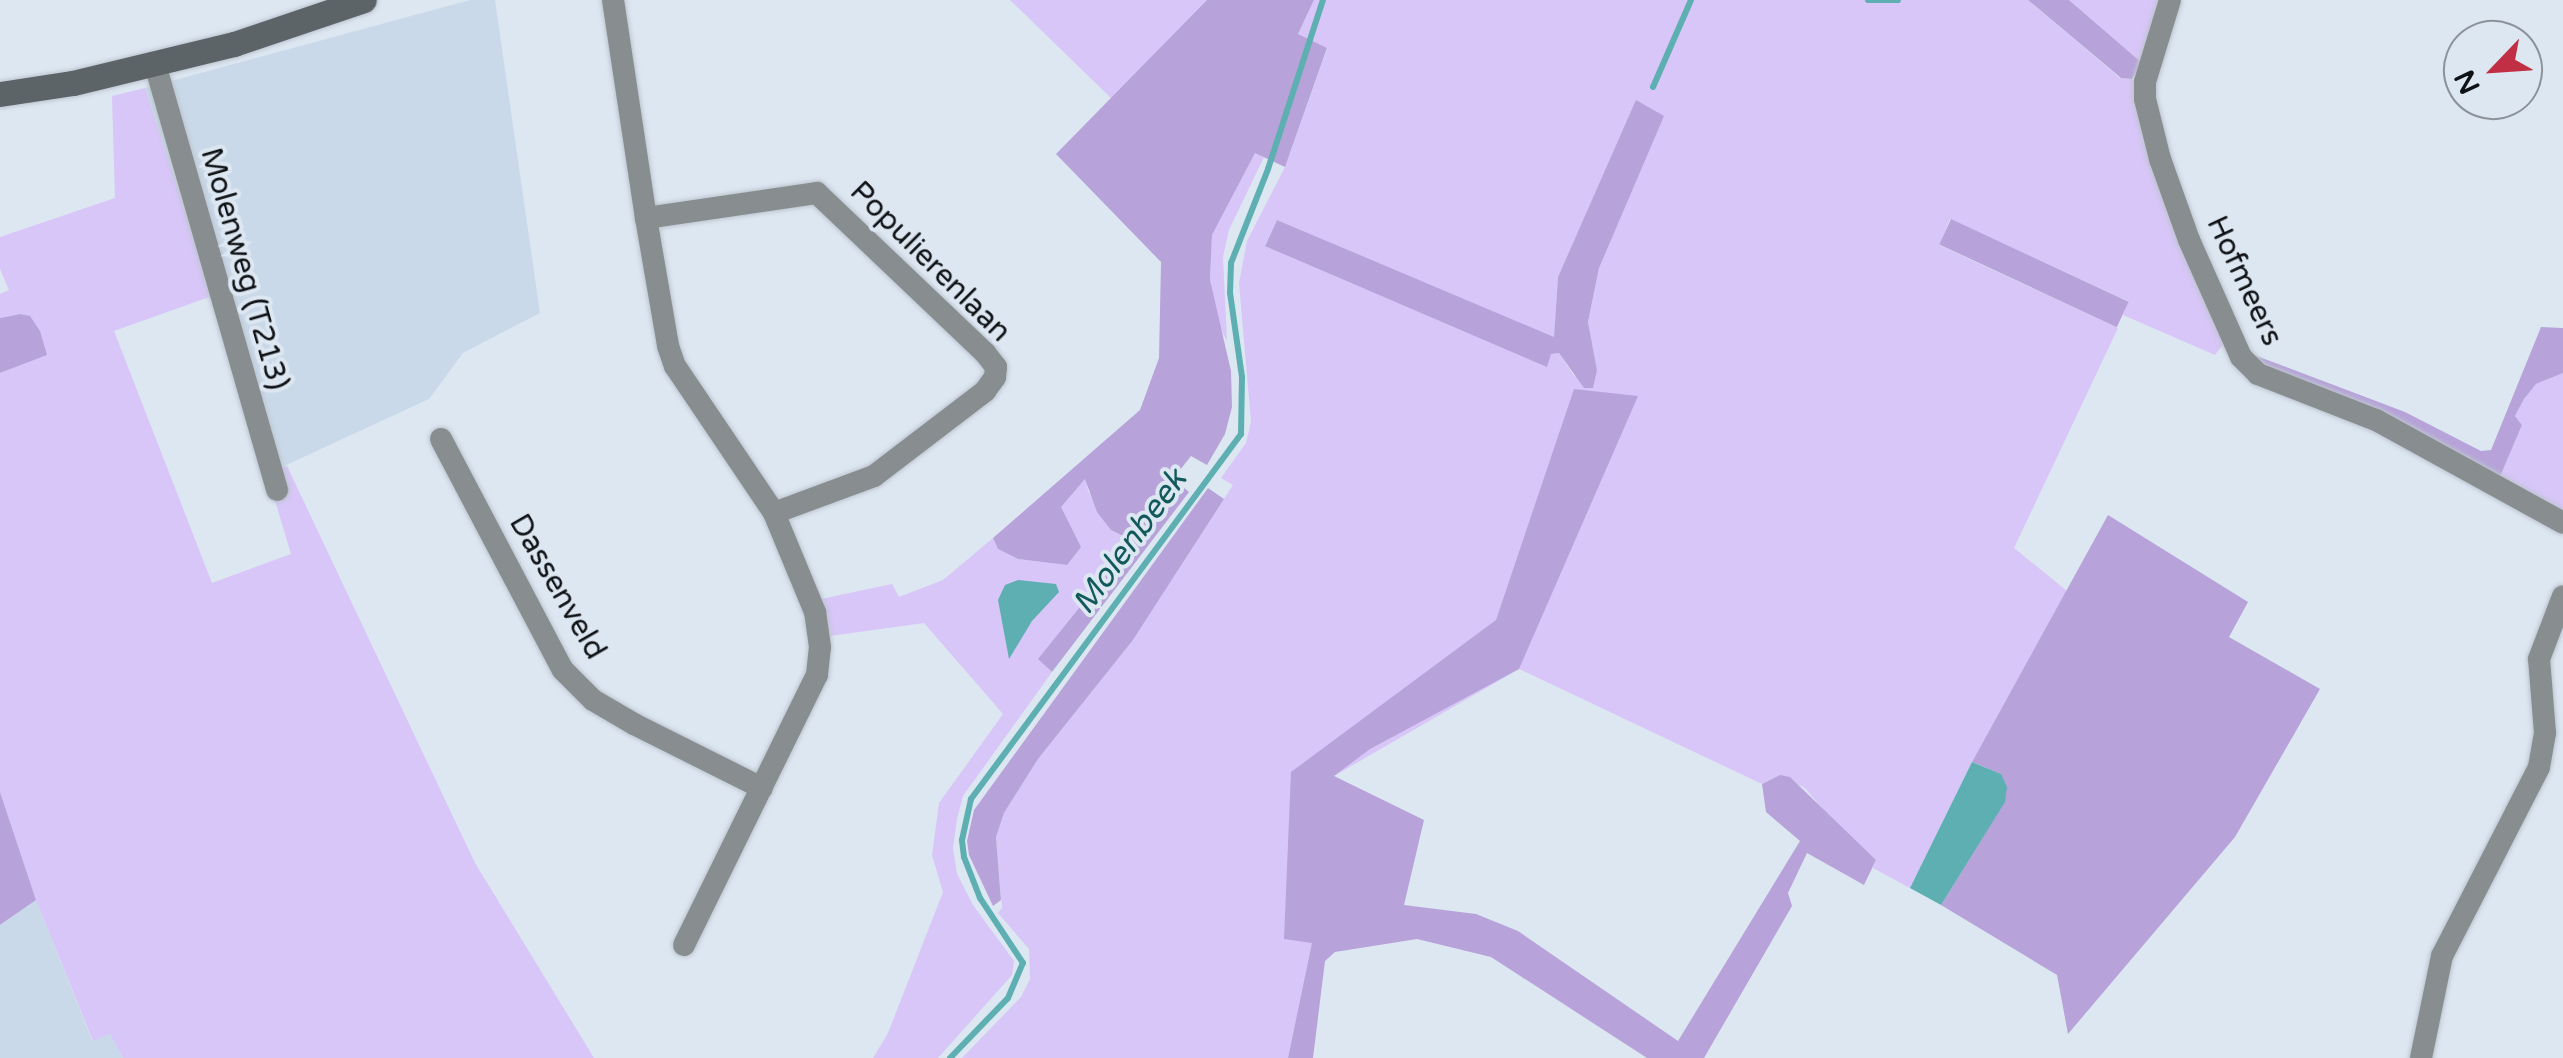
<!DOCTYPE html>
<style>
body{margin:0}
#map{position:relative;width:2563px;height:1058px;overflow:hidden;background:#dde7f2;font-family:"Varela Round",sans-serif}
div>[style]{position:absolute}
.built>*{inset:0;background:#cad9e9}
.green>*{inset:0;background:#d7c6f7}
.forest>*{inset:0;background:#b7a3d9;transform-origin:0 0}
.water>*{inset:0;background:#5dafb1}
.stream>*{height:6px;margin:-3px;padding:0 3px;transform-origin:3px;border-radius:3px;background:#5dafb1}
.roads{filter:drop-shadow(0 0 2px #bcc5cf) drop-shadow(0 0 2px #bcc5cf)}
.minor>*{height:22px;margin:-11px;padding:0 11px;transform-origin:11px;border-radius:11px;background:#888e90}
.secondary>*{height:25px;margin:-12.5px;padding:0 12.5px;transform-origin:12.5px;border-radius:12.5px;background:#5c6468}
span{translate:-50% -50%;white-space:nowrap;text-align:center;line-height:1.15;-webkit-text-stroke:8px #dde7f2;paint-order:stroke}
.street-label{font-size:30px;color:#0f1215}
.water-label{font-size:32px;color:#12595b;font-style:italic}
.north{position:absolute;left:2443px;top:20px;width:100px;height:100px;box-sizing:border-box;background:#dde7f2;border:2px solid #8b929a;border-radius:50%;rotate:245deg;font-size:28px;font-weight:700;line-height:40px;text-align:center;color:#0f1215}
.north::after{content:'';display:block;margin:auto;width:35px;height:45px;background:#c02f43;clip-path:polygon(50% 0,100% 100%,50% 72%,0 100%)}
</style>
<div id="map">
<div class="built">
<i style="clip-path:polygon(470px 0,495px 0,540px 313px,463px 353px,429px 399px,267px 474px,145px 88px)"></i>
<i style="clip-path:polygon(36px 900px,92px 1040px,110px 1034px,123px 1058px,0 1058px,0 925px)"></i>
</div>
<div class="green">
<i style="clip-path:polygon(1010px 0,1207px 0,1112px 99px)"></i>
<i style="clip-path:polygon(evenodd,1314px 0,2028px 0,2120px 78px,2132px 79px,2136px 84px,2225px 342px,2215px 355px,2123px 315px,2128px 301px,1950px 219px,1939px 245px,2118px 328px,2014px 548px,2067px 591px,1972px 762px,1910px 888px,1873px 868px,1876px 860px,1831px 819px,1805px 788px,1780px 775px,1762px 784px,1519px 669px,1334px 776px,1313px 943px,1288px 1058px,962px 1058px,1021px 997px,1030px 979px,1029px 949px,998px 913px,1002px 908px,996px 837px,1004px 813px,1038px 759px,1133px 640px,1233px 485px,1221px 478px,1246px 443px,1251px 422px,1239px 283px,1247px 241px,1285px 167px,1327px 49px,1298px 34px,1314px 0,1637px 100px,1621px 210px,1599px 268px,1588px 322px,1597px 370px,1574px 376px,1559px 353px,1551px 353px,1547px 366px,1265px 245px,1277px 220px,1554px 338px,1558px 277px,1637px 100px)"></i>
<i style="clip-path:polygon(2069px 0,2164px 0,2142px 63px)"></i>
<i style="clip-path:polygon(145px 88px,212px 296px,114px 331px,212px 583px,291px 554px,267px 474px,287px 466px,475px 863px,594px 1058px,123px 1058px,110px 1034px,93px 1041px,36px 900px,0 792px,0 373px,46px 355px,20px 314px,0 318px,0 294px,9px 290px,0 269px,0 237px,115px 198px,112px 96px)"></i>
<i style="clip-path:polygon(1255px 152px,1264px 157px,1229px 230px,1223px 257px,1227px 341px,1216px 320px,1210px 280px,1212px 235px)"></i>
<i style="clip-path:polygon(2563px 373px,2563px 515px,2499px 479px,2522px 425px,2515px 416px,2524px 399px,2536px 384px)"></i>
<i style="clip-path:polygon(1086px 478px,1088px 491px,1111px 530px,1133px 541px,1039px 659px,1052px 672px,963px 796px,957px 819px,953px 848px,957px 874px,973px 905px,1014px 961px,1012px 975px,938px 1058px,873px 1058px,888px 1033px,943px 892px,932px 855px,939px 803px,1003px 714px,924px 623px,830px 636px,821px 599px,892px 584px,899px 597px,943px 580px,993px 538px,998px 549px,1018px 559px,1067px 565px,1080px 547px,1060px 507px)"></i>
</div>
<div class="forest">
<i style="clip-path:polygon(1207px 0,1314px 0,1298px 34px,1327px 48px,1285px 167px,1255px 153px,1212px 235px,1210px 280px,1231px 371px,1232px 407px,1225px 434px,1207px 465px,1191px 456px,1173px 479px,1189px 492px,1052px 672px,1038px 659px,1133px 541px,1111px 530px,1097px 512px,1085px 479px,1061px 507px,1081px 547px,1067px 565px,1018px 559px,998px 549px,993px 538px,1140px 410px,1159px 358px,1161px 262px,1056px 154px)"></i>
<i style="clip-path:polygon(2028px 0,2069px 0,2142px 63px,2132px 79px,2121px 78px)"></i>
<i style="clip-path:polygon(1636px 100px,1664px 116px,1599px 268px,1588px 322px,1597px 370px,1593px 388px,1584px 388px,1559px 353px,1551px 354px,1547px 367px,1265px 246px,1277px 220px,1554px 337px,1558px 277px)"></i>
<i style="left:1951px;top:219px;width:196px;height:28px;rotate:25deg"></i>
<i style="clip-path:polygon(20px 314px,30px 316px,40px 331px,47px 355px,0 373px,0 318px)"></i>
<i style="clip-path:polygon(2541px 327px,2563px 328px,2563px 373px,2536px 384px,2524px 399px,2515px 416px,2522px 425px,2499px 479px,2264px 373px,2254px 355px,2405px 412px,2481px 451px,2491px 450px)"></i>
<i style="clip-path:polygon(1574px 389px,1638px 396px,1519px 669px,1370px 749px,1334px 776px,1424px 820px,1404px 905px,1476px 914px,1518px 931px,1678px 1041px,1800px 841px,1766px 812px,1762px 784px,1780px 775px,1790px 777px,1876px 860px,1864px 885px,1807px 853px,1788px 893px,1792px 906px,1704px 1058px,1647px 1058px,1491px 957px,1417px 939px,1335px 952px,1325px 961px,1313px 1058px,1288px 1058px,1312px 943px,1284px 939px,1291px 772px,1496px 620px)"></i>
<i style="clip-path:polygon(1208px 488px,1224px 499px,1133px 640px,1038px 759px,1004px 813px,996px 837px,1001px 900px,993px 906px,969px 855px,967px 841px,974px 810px)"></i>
<i style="clip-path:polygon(2108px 515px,2248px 602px,2229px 637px,2320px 689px,2235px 837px,2068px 1034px,2057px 975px,1941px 905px,2005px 801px,2001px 774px,1972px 762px)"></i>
<i style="clip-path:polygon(0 792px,36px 900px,0 925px)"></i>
</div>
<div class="water">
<i style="clip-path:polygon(1018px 580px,1056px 584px,1059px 592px,1032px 621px,1009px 659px,998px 600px,1005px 585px)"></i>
<i style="clip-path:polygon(1972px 762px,2001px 774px,2007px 787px,2005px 802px,1941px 905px,1910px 888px)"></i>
</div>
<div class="stream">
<i style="left:1868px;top:0;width:30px"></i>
<i style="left:1653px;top:87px;width:95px;rotate:-66.4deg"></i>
<i style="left:950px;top:1058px;width:83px;rotate:-46deg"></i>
<i style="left:1008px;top:998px;width:38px;rotate:-67deg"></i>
<i style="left:1023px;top:963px;width:78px;rotate:-123.5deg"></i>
<i style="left:980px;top:898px;width:44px;rotate:-111.3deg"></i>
<i style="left:964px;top:857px;width:17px;rotate:-97deg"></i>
<i style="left:962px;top:840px;width:42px;rotate:-77.6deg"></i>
<i style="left:971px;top:799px;width:454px;rotate:-53.5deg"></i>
<i style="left:1241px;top:434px;width:57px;rotate:-89deg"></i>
<i style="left:1242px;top:377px;width:85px;rotate:-98.1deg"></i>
<i style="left:1230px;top:293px;width:30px;rotate:-88deg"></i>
<i style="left:1231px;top:263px;width:101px;rotate:-68.5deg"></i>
<i style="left:1268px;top:169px;width:178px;rotate:-72deg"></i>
</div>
<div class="roads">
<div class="minor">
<i style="left:613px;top:0;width:220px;rotate:81.4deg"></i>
<i style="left:646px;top:218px;width:130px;rotate:80.2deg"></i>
<i style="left:668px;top:346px;width:21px;rotate:71deg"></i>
<i style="left:675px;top:366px;width:177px;rotate:56deg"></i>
<i style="left:774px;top:513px;width:107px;rotate:-20.3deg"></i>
<i style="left:874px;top:476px;width:140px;rotate:-37.4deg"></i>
<i style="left:985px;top:391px;width:17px;rotate:-54deg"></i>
<i style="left:995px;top:377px;width:10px;rotate:-84deg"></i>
<i style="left:996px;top:367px;width:18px;rotate:-128deg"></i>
<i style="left:985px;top:353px;width:232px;rotate:-136.4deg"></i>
<i style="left:817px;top:193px;width:173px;rotate:171.7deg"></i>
<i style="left:2170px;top:0;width:86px;rotate:107deg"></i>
<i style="left:2145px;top:82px;width:17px;rotate:90deg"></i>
<i style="left:2145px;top:99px;width:62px;rotate:76deg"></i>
<i style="left:2160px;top:159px;width:86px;rotate:70.3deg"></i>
<i style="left:2189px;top:240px;width:128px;rotate:66deg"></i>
<i style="left:2241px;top:357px;width:24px;rotate:45deg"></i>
<i style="left:2258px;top:374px;width:127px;rotate:21.3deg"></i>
<i style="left:2376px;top:420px;width:213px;rotate:28.8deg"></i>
<i style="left:155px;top:64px;width:443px;rotate:74deg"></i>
<i style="left:441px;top:439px;width:261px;rotate:62.2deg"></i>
<i style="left:563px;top:670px;width:42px;rotate:45deg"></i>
<i style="left:593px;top:700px;width:48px;rotate:30.3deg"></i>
<i style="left:634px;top:724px;width:143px;rotate:26.6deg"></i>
<i style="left:684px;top:945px;width:301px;rotate:-63.8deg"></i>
<i style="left:817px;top:675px;width:28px;rotate:-84deg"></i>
<i style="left:820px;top:647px;width:35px;rotate:-98deg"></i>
<i style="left:815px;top:612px;width:107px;rotate:-112.5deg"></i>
<i style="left:2421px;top:1058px;width:104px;rotate:-78.4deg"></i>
<i style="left:2442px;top:956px;width:212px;rotate:-62.8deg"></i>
<i style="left:2539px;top:767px;width:35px;rotate:-80deg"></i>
<i style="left:2545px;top:733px;width:74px;rotate:-94.6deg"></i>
<i style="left:2539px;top:659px;width:67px;rotate:-69.1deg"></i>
</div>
<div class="secondary">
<i style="left:0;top:94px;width:74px;rotate:-8.6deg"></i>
<i style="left:73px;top:83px;width:166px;rotate:-13.6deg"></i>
<i style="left:234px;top:44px;width:137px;rotate:-18.7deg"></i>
</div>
</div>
<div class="street-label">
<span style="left:930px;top:262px;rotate:45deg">Populierenlaan</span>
<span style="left:244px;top:269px;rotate:74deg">Molenweg (T213)</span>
<span style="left:2244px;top:281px;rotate:65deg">Hofmeers</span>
<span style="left:557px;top:587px;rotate:60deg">Dassenveld</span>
</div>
<div class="water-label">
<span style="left:1130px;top:542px;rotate:-54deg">Molenbeek</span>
</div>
<div class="north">N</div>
</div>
